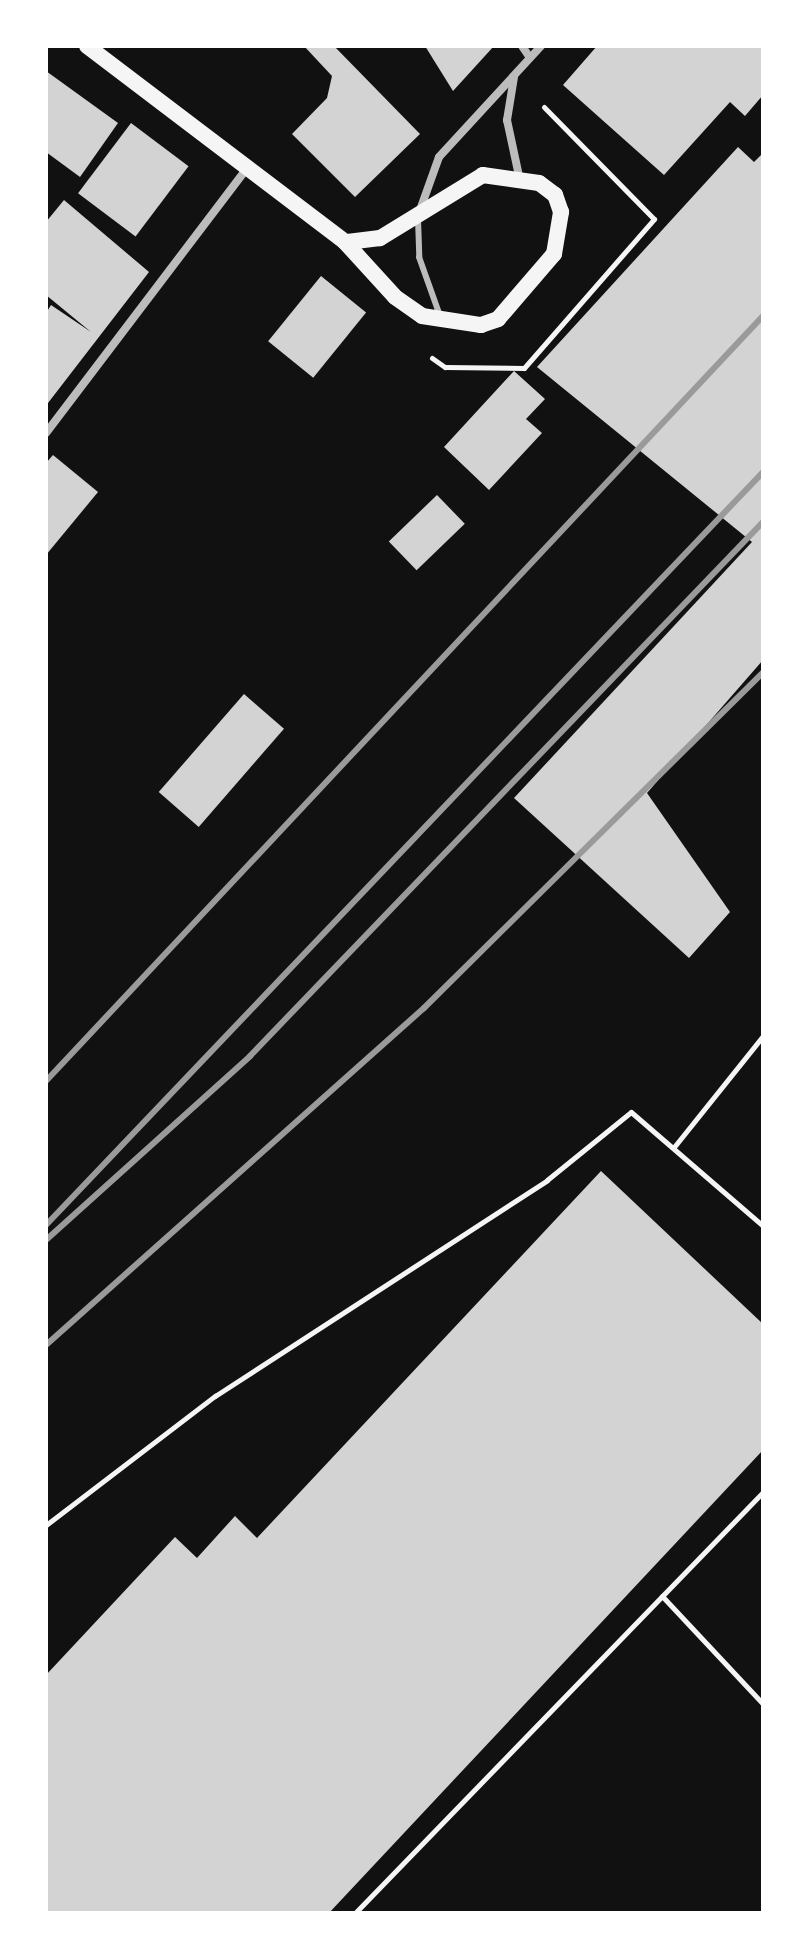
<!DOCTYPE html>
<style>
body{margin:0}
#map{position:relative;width:809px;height:1959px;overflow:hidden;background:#111;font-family:Mulish,sans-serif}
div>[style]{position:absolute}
.building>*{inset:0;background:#d3d3d3;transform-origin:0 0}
.path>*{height:5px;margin:-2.5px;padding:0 2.5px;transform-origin:2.5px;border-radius:2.5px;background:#f5f5f5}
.service>*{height:6px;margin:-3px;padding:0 3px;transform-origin:3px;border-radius:3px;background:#bcbcbc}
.minor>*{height:8px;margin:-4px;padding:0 4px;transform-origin:4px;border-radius:4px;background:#bcbcbc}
.secondary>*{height:16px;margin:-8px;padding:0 8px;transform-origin:8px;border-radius:8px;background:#f5f5f5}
.rail>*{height:6px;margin:-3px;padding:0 3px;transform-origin:3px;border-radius:3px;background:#9a9a9a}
span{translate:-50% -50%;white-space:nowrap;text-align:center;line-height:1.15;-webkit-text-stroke:8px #fff;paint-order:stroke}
.frame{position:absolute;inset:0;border:48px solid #fff;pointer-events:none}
</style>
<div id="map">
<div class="building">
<i style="clip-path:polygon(304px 46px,334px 46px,420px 134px,355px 197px,292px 134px,327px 98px,332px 76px)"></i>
<i style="clip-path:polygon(425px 46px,494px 46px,453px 91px)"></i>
<i style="clip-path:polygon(597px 46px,763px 46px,763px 95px,745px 116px,730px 102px,664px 175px,563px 85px)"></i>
<i style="clip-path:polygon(46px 71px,118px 123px,80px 177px,46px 152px)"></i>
<i style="left:131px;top:123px;width:72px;height:88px;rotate:37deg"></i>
<i style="clip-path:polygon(738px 147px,754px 162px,763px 153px,763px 660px,647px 793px,730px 912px,689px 958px,514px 798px,752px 542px,537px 367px)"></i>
<i style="clip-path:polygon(64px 200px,149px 272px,48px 403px,46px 313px,51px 305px,91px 332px,46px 295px,46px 222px)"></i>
<i style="left:321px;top:276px;width:58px;height:84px;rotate:39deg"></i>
<i style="clip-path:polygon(514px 371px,545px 399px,526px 419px,542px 433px,489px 490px,444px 447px)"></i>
<i style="clip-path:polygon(53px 455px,98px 492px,46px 555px,46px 463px)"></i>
<i style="left:437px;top:495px;width:40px;height:67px;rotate:46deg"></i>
<i style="left:244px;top:694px;width:53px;height:130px;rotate:41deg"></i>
<i style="clip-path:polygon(601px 1171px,763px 1324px,763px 1450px,329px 1913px,46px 1913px,46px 1675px,175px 1537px,197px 1558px,235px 1516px,257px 1538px)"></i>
</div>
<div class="path">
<i style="left:432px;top:358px;width:16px;rotate:35deg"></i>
<i style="left:445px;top:367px;width:79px;rotate:0.7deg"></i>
<i style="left:524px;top:368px;width:198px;rotate:-48.9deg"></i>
<i style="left:654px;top:219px;width:157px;rotate:-134.5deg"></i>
<i style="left:674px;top:1147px;width:142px;rotate:-51.3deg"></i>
<i style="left:46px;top:1525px;width:213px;rotate:-37.4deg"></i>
<i style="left:215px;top:1396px;width:396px;rotate:-33deg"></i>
<i style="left:547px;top:1180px;width:108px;rotate:-39deg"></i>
<i style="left:631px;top:1112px;width:174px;rotate:40.8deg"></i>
<i style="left:662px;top:1596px;width:148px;rotate:46.9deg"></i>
<i style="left:355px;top:1913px;width:586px;rotate:-45.9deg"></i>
</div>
<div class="service">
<i style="left:418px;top:219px;width:38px;rotate:88deg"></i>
<i style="left:419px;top:257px;width:63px;rotate:70.4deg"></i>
</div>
<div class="minor">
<i style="left:522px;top:46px;width:14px;rotate:56deg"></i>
<i style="left:514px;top:77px;width:44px;rotate:99.2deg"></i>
<i style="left:507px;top:120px;width:57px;rotate:77.9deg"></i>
<i style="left:420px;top:210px;width:56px;rotate:-70.3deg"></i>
<i style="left:439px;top:157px;width:151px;rotate:-47.4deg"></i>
<i style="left:46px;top:433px;width:333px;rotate:-52.8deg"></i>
</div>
<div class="secondary">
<i style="left:87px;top:46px;width:324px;rotate:37.2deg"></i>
<i style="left:345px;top:242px;width:74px;rotate:47.7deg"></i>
<i style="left:395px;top:297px;width:33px;rotate:35deg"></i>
<i style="left:422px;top:316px;width:60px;rotate:8.7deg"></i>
<i style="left:481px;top:325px;width:18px;rotate:-19deg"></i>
<i style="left:498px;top:319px;width:86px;rotate:-49.3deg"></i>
<i style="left:554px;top:254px;width:43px;rotate:-80.5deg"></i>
<i style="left:561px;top:212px;width:18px;rotate:-109deg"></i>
<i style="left:555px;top:195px;width:20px;rotate:-143deg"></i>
<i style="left:539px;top:183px;width:57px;rotate:-171.9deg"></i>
<i style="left:483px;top:175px;width:121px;rotate:148.5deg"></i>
<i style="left:380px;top:238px;width:35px;rotate:173deg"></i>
</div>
<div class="rail">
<i style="left:46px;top:1081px;width:1048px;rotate:-46.86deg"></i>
<i style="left:46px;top:1225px;width:1040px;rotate:-46.4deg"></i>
<i style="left:46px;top:1240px;width:275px;rotate:-42deg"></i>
<i style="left:250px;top:1056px;width:740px;rotate:-46.15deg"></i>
<i style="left:46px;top:1345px;width:506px;rotate:-41.72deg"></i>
<i style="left:424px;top:1008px;width:477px;rotate:-44.7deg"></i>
</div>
<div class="frame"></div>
</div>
